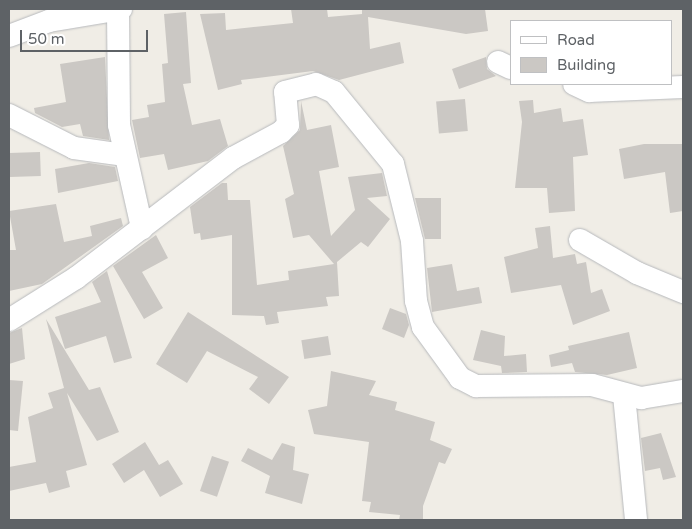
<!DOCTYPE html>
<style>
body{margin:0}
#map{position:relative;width:692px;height:529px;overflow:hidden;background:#f0ede6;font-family:"Varela Round",sans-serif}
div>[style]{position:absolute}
.building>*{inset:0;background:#cbc8c4;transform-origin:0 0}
.roads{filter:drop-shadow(0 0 1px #b7b9bc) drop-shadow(0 0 1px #b7b9bc)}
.minor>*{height:22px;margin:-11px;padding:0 11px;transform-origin:11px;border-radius:11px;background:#fff}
span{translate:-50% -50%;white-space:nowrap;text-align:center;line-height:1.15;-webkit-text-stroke:5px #fff;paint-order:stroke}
.frame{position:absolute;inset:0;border:10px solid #5e6266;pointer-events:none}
.legend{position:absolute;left:510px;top:20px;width:162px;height:65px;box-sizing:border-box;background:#fff;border:1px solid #bfc0c2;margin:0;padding:6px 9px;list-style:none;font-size:15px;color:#5e6266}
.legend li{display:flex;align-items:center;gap:10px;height:25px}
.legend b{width:25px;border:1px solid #bfc0c2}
.scale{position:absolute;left:20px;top:30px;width:128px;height:22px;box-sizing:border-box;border:2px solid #5e6266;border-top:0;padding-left:6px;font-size:15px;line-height:18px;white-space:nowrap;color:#5e6266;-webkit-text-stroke:4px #fff;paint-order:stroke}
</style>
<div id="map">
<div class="building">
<i style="clip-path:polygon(291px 9px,327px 9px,328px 17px,362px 14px,362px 9px,485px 9px,488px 31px,466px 34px,368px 17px,370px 49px,400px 42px,404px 63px,339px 80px,313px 71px,241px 80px,242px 84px,218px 90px,200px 14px,225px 13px,226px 30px,293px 23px)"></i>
<i style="clip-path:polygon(186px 12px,191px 83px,183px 84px,192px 125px,220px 119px,228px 146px,208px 161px,168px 170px,164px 154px,140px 158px,132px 120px,149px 117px,147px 105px,165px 102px,162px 64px,168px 63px,164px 14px)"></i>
<i style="clip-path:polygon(105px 57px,109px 140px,83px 136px,80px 124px,62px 127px,35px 113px,34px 108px,66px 102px,60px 64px)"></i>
<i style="clip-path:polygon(486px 57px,487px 69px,496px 76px,459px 89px,452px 69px)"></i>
<i style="left:465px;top:99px;width:32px;height:29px;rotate:85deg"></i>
<i style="clip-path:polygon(533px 100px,534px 113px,561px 108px,563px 122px,583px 119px,588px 155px,573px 157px,575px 211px,549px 213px,547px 188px,515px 188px,522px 122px,519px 101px)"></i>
<i style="clip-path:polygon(301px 101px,307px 130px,331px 125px,339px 167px,319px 171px,331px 236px,355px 210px,348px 177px,382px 173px,387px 196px,367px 198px,390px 219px,368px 247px,361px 242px,337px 262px,339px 296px,326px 297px,328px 306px,277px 312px,279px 323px,266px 325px,264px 316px,232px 315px,232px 235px,201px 240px,200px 233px,194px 234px,190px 207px,222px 183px,227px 183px,228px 200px,250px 200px,257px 285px,289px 280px,288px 271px,334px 264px,309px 235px,293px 238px,285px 199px,294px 194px,283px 146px,300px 130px)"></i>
<i style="clip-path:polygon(644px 144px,683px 144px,683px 211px,670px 213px,665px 172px,624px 179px,619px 149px)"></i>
<i style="left:40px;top:152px;width:24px;height:31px;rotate:88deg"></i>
<i style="clip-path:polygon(89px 163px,115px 167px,118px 181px,58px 193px,55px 169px)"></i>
<i style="clip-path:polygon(415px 198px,441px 198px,441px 239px,425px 239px)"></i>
<i style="clip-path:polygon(56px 204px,64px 242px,92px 236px,90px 226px,121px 218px,123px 226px,42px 284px,9px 291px,9px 250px,16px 250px,9px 211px)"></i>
<i style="clip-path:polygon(550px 226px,553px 258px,575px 254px,577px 264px,586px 262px,591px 293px,602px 289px,610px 311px,573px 325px,561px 285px,511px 293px,504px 257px,538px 248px,535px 228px)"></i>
<i style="clip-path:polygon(156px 235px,168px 258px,142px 272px,163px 308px,144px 319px,113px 266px)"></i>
<i style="clip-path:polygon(452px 264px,457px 291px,479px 287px,482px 303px,432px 312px,427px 268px)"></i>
<i style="clip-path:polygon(107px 271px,132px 358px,114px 363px,106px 336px,65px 349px,55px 317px,101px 302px,92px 282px)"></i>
<i style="clip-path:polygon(390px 308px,406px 314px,409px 325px,404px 338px,382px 329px)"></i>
<i style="clip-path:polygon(188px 312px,289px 377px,269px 404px,249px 389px,258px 377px,207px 351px,187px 383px,156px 364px)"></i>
<i style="clip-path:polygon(46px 319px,89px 390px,100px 387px,119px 432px,97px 441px,67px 393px,87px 465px,66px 471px,70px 487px,49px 493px,46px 483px,9px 491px,9px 467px,36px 462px,28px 417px,53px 408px,48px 393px,64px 388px)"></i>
<i style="clip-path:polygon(22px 328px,25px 359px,9px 364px,9px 333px)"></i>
<i style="clip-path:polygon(481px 330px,505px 336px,504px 356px,526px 354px,527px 372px,502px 373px,501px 366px,473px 360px)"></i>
<i style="clip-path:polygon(629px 332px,637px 368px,607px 375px,575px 372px,572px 363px,551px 367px,549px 355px,569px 350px,568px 346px)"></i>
<i style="left:328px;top:336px;width:19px;height:27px;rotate:81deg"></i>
<i style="clip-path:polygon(331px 371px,376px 381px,369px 395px,397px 402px,395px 410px,435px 422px,430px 440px,452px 449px,445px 464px,439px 462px,423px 506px,423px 520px,399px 520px,400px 515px,369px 512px,371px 502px,362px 501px,369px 442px,314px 434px,308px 410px,327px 406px)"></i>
<i style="clip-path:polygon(9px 380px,23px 381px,18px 431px,9px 430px)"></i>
<i style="clip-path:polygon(661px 433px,676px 477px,663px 480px,660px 468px,645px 471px,641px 438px)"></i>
<i style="clip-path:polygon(145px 442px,159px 465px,168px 460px,183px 484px,160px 497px,144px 470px,124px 483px,112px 464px)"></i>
<i style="clip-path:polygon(282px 443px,295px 447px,293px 470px,309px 474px,302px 504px,265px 493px,270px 476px,241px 461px,248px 448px,272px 460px)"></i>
<i style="left:212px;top:456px;width:18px;height:37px;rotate:19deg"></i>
</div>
<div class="roads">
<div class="minor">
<i style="left:118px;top:9px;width:116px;rotate:89.5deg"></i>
<i style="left:119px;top:125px;width:106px;rotate:77.4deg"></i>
<i style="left:9px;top:36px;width:43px;rotate:-20.6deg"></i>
<i style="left:49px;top:21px;width:73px;rotate:-9.5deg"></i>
<i style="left:498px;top:62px;width:14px;rotate:25deg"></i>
<i style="left:574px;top:84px;width:17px;rotate:25deg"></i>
<i style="left:589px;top:91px;width:94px;rotate:-2.4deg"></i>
<i style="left:9px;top:115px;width:73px;rotate:26.9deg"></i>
<i style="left:74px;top:148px;width:50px;rotate:8deg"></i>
<i style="left:580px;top:240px;width:66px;rotate:30.1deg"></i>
<i style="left:637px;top:273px;width:50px;rotate:22.4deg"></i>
<i style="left:9px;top:320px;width:79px;rotate:-32.1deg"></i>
<i style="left:76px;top:278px;width:198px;rotate:-37.4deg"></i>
<i style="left:233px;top:158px;width:55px;rotate:-28.4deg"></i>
<i style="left:281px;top:132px;width:10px;rotate:-45deg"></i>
<i style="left:288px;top:125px;width:33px;rotate:-95deg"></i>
<i style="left:285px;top:92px;width:32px;rotate:-14deg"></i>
<i style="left:316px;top:84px;width:20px;rotate:24deg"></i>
<i style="left:334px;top:92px;width:93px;rotate:50.7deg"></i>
<i style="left:393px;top:164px;width:79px;rotate:76.1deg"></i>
<i style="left:412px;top:241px;width:60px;rotate:86.2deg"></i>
<i style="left:416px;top:301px;width:27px;rotate:75deg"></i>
<i style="left:423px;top:327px;width:63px;rotate:54deg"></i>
<i style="left:460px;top:378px;width:18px;rotate:27deg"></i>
<i style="left:476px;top:386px;width:116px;rotate:-0.5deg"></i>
<i style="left:592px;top:385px;width:51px;rotate:14.9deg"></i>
<i style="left:641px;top:398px;width:43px;rotate:-9.5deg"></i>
<i style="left:624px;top:395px;width:126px;rotate:84.5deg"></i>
</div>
</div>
<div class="frame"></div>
<ul class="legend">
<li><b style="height:6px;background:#fff"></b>Road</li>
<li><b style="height:14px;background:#cbc8c4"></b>Building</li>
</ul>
<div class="scale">50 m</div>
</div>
